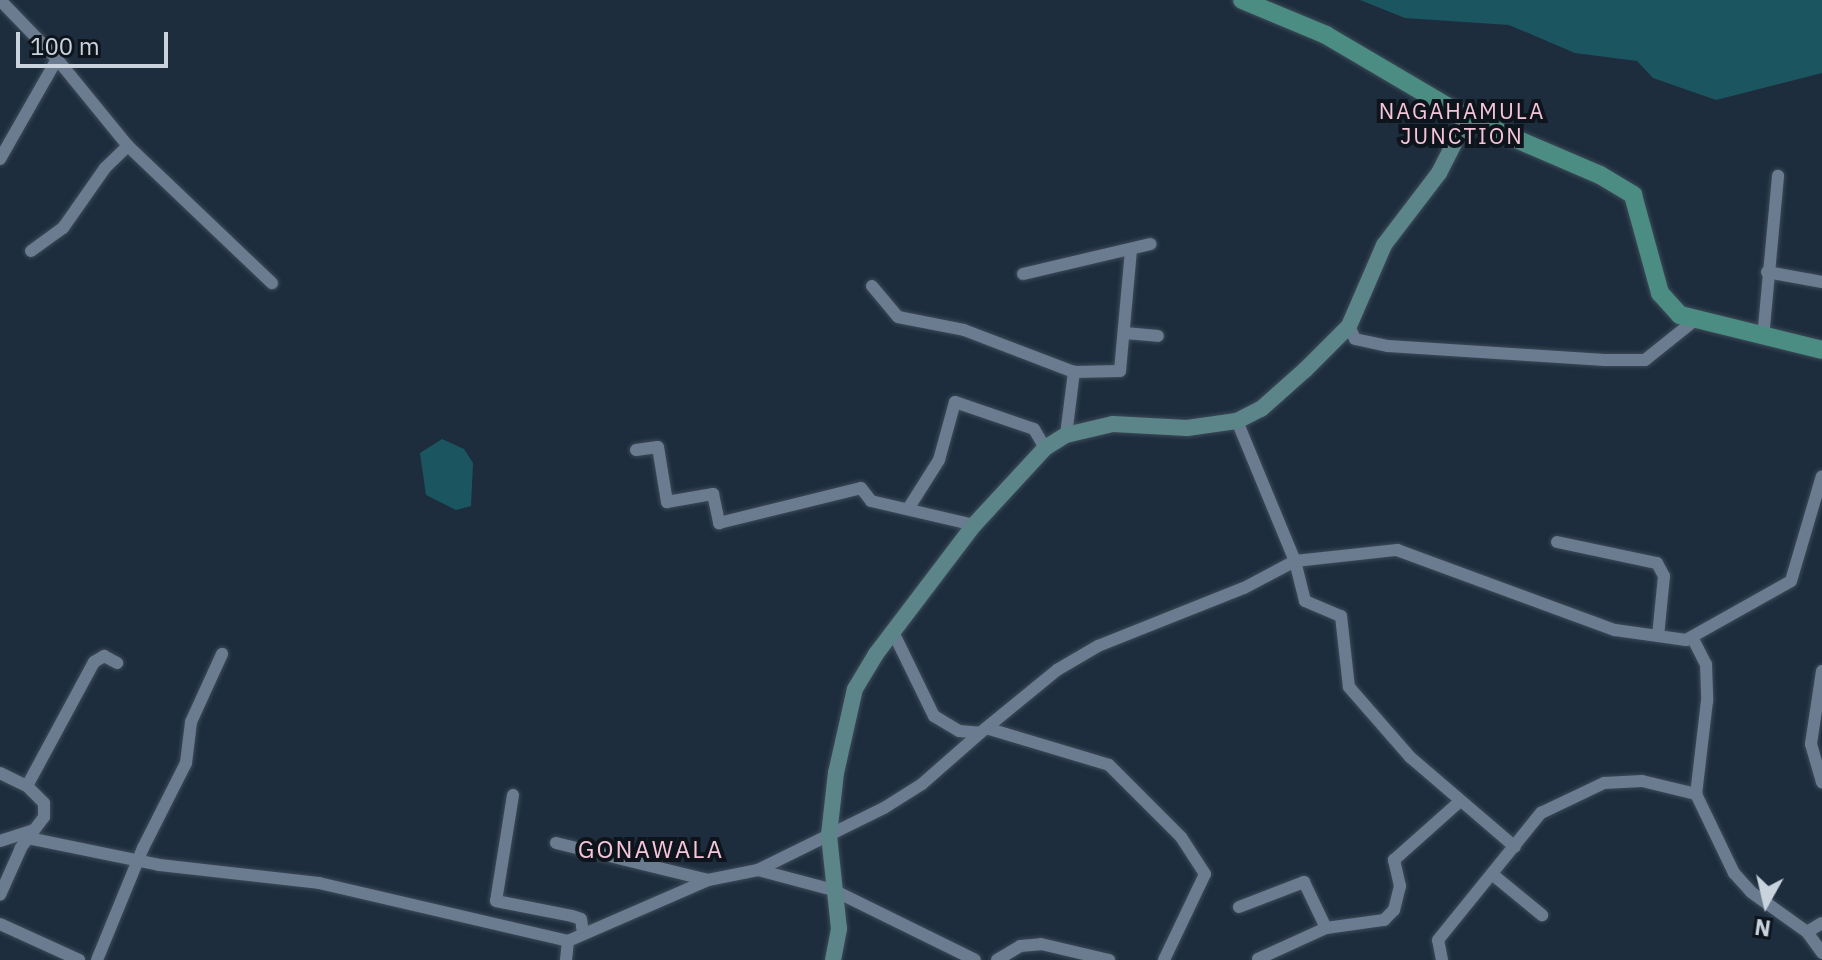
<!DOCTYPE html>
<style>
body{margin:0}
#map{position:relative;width:1822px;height:960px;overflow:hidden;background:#1d2d3d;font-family:"IBM Plex Sans",sans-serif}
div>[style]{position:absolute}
.water>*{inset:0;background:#1b5560}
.roads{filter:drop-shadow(0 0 2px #3d4a58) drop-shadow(0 0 2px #3d4a58)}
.street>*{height:12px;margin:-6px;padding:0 6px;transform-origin:6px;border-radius:6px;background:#6b7c90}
.secondary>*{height:16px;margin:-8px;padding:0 8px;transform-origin:8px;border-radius:8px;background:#5b8589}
.primary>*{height:18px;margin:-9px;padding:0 9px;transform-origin:9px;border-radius:9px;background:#4c8d83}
span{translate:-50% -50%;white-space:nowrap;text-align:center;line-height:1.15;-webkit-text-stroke:8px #0e141c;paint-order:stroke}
.neighbourhood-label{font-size:22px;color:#f5c5d9;letter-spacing:2px}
.quarter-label{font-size:24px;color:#f5c5d9;letter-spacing:2px}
.north{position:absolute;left:1726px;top:864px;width:80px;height:80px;-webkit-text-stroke:6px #0e141c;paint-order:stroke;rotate:188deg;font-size:22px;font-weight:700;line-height:32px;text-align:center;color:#c9d3de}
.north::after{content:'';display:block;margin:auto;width:28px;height:36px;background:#c9d3de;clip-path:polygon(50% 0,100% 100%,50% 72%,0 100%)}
.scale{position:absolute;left:16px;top:32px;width:152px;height:36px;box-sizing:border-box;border:4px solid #c9d3de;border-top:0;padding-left:10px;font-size:24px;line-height:28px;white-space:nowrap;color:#c9d3de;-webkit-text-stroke:6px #0e141c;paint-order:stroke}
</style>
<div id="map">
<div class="water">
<i style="clip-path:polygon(1360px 0,1822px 0,1822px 73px,1716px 100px,1653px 78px,1637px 61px,1575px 53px,1509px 25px,1405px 18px)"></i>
<i style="clip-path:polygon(442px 439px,464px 449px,473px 463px,471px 506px,456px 510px,426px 495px,420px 453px)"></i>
</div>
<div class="roads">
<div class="street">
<i style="left:0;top:0;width:82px;rotate:46deg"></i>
<i style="left:57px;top:59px;width:112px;rotate:50.8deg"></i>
<i style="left:128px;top:146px;width:199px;rotate:43.6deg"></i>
<i style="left:0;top:159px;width:115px;rotate:-60.3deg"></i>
<i style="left:31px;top:251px;width:39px;rotate:-36deg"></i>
<i style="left:63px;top:228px;width:73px;rotate:-55deg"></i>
<i style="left:105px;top:168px;width:32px;rotate:-44deg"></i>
<i style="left:1767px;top:272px;width:56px;rotate:10.3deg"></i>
<i style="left:1023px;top:274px;width:131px;rotate:-13.2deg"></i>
<i style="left:872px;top:286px;width:40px;rotate:50deg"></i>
<i style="left:898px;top:317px;width:67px;rotate:11.1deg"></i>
<i style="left:964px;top:330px;width:118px;rotate:20.9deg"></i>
<i style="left:1349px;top:326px;width:14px;rotate:65deg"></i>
<i style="left:1355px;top:339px;width:34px;rotate:12deg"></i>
<i style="left:1388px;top:346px;width:217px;rotate:3.7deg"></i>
<i style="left:1605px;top:360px;width:40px"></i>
<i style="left:1645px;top:360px;width:64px;rotate:-38.7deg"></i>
<i style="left:1125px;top:333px;width:33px;rotate:5deg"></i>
<i style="left:1763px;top:338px;width:163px;rotate:-84.7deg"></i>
<i style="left:1237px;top:421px;width:152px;rotate:67.5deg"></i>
<i style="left:1295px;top:561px;width:41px;rotate:76deg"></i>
<i style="left:1305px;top:601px;width:39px;rotate:23deg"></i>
<i style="left:1341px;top:616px;width:71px;rotate:83.6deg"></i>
<i style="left:1349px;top:687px;width:93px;rotate:48.9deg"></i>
<i style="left:1410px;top:757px;width:138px;rotate:40.6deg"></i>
<i style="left:1066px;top:435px;width:64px;rotate:-82.8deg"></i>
<i style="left:1074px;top:372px;width:46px;rotate:-1.2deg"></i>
<i style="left:1120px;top:371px;width:122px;rotate:-84.8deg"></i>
<i style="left:636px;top:450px;width:22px;rotate:-8deg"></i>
<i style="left:658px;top:447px;width:56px;rotate:80.7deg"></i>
<i style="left:667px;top:502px;width:47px;rotate:-9.9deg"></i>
<i style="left:713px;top:494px;width:30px;rotate:78deg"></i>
<i style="left:719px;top:523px;width:146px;rotate:-13.8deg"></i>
<i style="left:861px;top:488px;width:16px;rotate:52deg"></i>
<i style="left:871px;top:501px;width:106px;rotate:13.1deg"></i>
<i style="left:908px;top:509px;width:58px;rotate:-57.7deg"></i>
<i style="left:939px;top:460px;width:60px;rotate:-74.6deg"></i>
<i style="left:955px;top:402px;width:83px;rotate:18.9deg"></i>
<i style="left:1034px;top:429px;width:22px;rotate:60deg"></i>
<i style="left:1557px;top:542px;width:102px;rotate:11.9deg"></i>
<i style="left:1657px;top:563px;width:15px;rotate:62deg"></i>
<i style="left:1664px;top:576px;width:60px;rotate:95.7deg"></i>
<i style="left:893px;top:632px;width:93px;rotate:64deg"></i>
<i style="left:934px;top:716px;width:29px;rotate:31deg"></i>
<i style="left:959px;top:731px;width:21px;rotate:5deg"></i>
<i style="left:980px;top:733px;width:99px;rotate:-39.3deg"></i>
<i style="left:1057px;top:670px;width:48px;rotate:-30.3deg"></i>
<i style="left:1098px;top:646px;width:157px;rotate:-21.7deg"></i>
<i style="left:1244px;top:588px;width:58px;rotate:-27.9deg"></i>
<i style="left:1295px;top:561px;width:103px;rotate:-6.2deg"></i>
<i style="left:1397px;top:550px;width:232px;rotate:20.2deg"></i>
<i style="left:1615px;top:630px;width:72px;rotate:8deg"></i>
<i style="left:1686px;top:640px;width:120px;rotate:-29.3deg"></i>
<i style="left:1791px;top:581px;width:109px;rotate:-73.6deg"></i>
<i style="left:1692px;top:637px;width:30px;rotate:63deg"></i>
<i style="left:1706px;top:664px;width:37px;rotate:88deg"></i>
<i style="left:1707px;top:701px;width:94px;rotate:96.7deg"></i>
<i style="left:1822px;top:671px;width:74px;rotate:98.6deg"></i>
<i style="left:1811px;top:744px;width:40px;rotate:74deg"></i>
<i style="left:986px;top:728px;width:128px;rotate:16.7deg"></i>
<i style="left:1109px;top:765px;width:102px;rotate:45deg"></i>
<i style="left:1181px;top:837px;width:44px;rotate:57deg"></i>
<i style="left:1205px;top:874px;width:95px;rotate:115.5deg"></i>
<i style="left:0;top:773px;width:30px;rotate:26deg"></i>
<i style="left:27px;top:786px;width:24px;rotate:45deg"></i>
<i style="left:44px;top:803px;width:14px;rotate:90deg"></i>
<i style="left:44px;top:817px;width:39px;rotate:127deg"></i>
<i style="left:21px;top:848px;width:51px;rotate:114.1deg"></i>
<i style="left:27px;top:786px;width:141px;rotate:-61.6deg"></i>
<i style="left:94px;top:662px;width:12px;rotate:-31deg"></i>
<i style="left:104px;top:656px;width:15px;rotate:28deg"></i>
<i style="left:513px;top:795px;width:107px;rotate:99.1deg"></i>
<i style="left:496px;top:901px;width:77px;rotate:11.2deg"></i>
<i style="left:572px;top:916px;width:9px;rotate:18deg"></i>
<i style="left:581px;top:919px;width:15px;rotate:82deg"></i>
<i style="left:28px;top:838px;width:134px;rotate:11.6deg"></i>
<i style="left:159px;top:865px;width:161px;rotate:6.4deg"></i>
<i style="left:319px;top:883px;width:256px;rotate:13.1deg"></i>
<i style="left:568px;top:941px;width:153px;rotate:-23.5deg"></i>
<i style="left:708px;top:880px;width:51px;rotate:-11.3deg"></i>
<i style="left:758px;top:870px;width:78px;rotate:14.9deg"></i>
<i style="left:833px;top:890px;width:158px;rotate:26.2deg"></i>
<i style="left:0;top:841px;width:35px;rotate:-18deg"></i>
<i style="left:556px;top:843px;width:156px;rotate:13.7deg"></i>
<i style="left:758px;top:870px;width:140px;rotate:-26.2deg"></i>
<i style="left:884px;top:808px;width:45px;rotate:-32.3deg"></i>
<i style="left:922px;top:784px;width:77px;rotate:-41.3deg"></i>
<i style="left:1492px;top:874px;width:65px;rotate:39.4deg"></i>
<i style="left:1239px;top:907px;width:70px;rotate:-21deg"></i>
<i style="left:1304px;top:882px;width:51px;rotate:64.4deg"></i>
<i style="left:0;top:924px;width:87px;rotate:24.5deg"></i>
<i style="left:1807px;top:932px;width:17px;rotate:-31deg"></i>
<i style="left:1258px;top:959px;width:75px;rotate:-24.5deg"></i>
<i style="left:1326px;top:928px;width:59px;rotate:-7.9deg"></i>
<i style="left:1384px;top:920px;width:14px;rotate:-45deg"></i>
<i style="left:1394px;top:910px;width:25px;rotate:-76deg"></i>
<i style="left:1400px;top:886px;width:27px;rotate:-103deg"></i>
<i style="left:1394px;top:860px;width:87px;rotate:-41.7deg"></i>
<i style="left:97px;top:960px;width:121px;rotate:-67.7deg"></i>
<i style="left:143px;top:848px;width:95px;rotate:-63.2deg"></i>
<i style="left:186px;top:763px;width:41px;rotate:-83deg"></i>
<i style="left:191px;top:722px;width:75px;rotate:-65.5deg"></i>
<i style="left:566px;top:960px;width:19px;rotate:-84deg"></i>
<i style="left:997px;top:960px;width:27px;rotate:-31deg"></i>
<i style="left:1020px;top:946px;width:21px;rotate:-5deg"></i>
<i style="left:1041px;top:944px;width:70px;rotate:13.2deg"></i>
<i style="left:1442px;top:960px;width:20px;rotate:-101deg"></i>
<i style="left:1438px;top:940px;width:164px;rotate:-51deg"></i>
<i style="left:1541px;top:813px;width:70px;rotate:-25.5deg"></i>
<i style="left:1604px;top:783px;width:38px;rotate:-3deg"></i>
<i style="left:1642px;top:781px;width:56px;rotate:13.5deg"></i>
<i style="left:1696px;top:794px;width:88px;rotate:64.3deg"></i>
<i style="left:1734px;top:873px;width:25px;rotate:48deg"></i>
<i style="left:1751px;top:892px;width:69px;rotate:35.5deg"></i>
<i style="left:1807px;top:932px;width:26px;rotate:54deg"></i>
</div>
<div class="secondary">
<i style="left:833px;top:960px;width:32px;rotate:-79deg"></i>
<i style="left:839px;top:929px;width:95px;rotate:-96.1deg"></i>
<i style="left:829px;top:835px;width:62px;rotate:-83.6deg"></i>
<i style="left:836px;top:773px;width:86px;rotate:-77.3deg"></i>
<i style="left:855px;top:689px;width:41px;rotate:-59deg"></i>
<i style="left:876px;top:654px;width:162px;rotate:-52.8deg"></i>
<i style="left:974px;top:525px;width:105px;rotate:-47.3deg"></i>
<i style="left:1045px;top:448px;width:25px;rotate:-32deg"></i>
<i style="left:1066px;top:435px;width:48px;rotate:-13.2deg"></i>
<i style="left:1113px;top:424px;width:74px;rotate:3.1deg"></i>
<i style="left:1187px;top:428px;width:50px;rotate:-8deg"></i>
<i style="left:1237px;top:421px;width:27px;rotate:-27deg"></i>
<i style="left:1261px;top:409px;width:59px;rotate:-41.6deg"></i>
<i style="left:1305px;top:370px;width:62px;rotate:-45deg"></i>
<i style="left:1349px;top:326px;width:88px;rotate:-66.6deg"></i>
<i style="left:1384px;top:245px;width:91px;rotate:-52.6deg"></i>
<i style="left:1439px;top:173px;width:62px;rotate:-63deg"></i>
</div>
<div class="primary">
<i style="left:1242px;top:0;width:91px;rotate:22.6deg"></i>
<i style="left:1326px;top:35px;width:164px;rotate:30.5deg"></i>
<i style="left:1467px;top:118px;width:145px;rotate:23.2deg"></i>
<i style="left:1600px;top:175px;width:39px;rotate:31deg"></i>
<i style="left:1633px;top:195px;width:102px;rotate:74.6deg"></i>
<i style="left:1660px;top:293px;width:30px;rotate:48deg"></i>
<i style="left:1680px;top:315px;width:146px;rotate:13.8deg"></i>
</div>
</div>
<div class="neighbourhood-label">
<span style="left:1462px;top:123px">NAGAHAMULA<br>JUNCTION</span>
</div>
<div class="quarter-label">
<span style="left:651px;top:850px">GONAWALA</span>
</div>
<div class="north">N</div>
<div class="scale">100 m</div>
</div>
